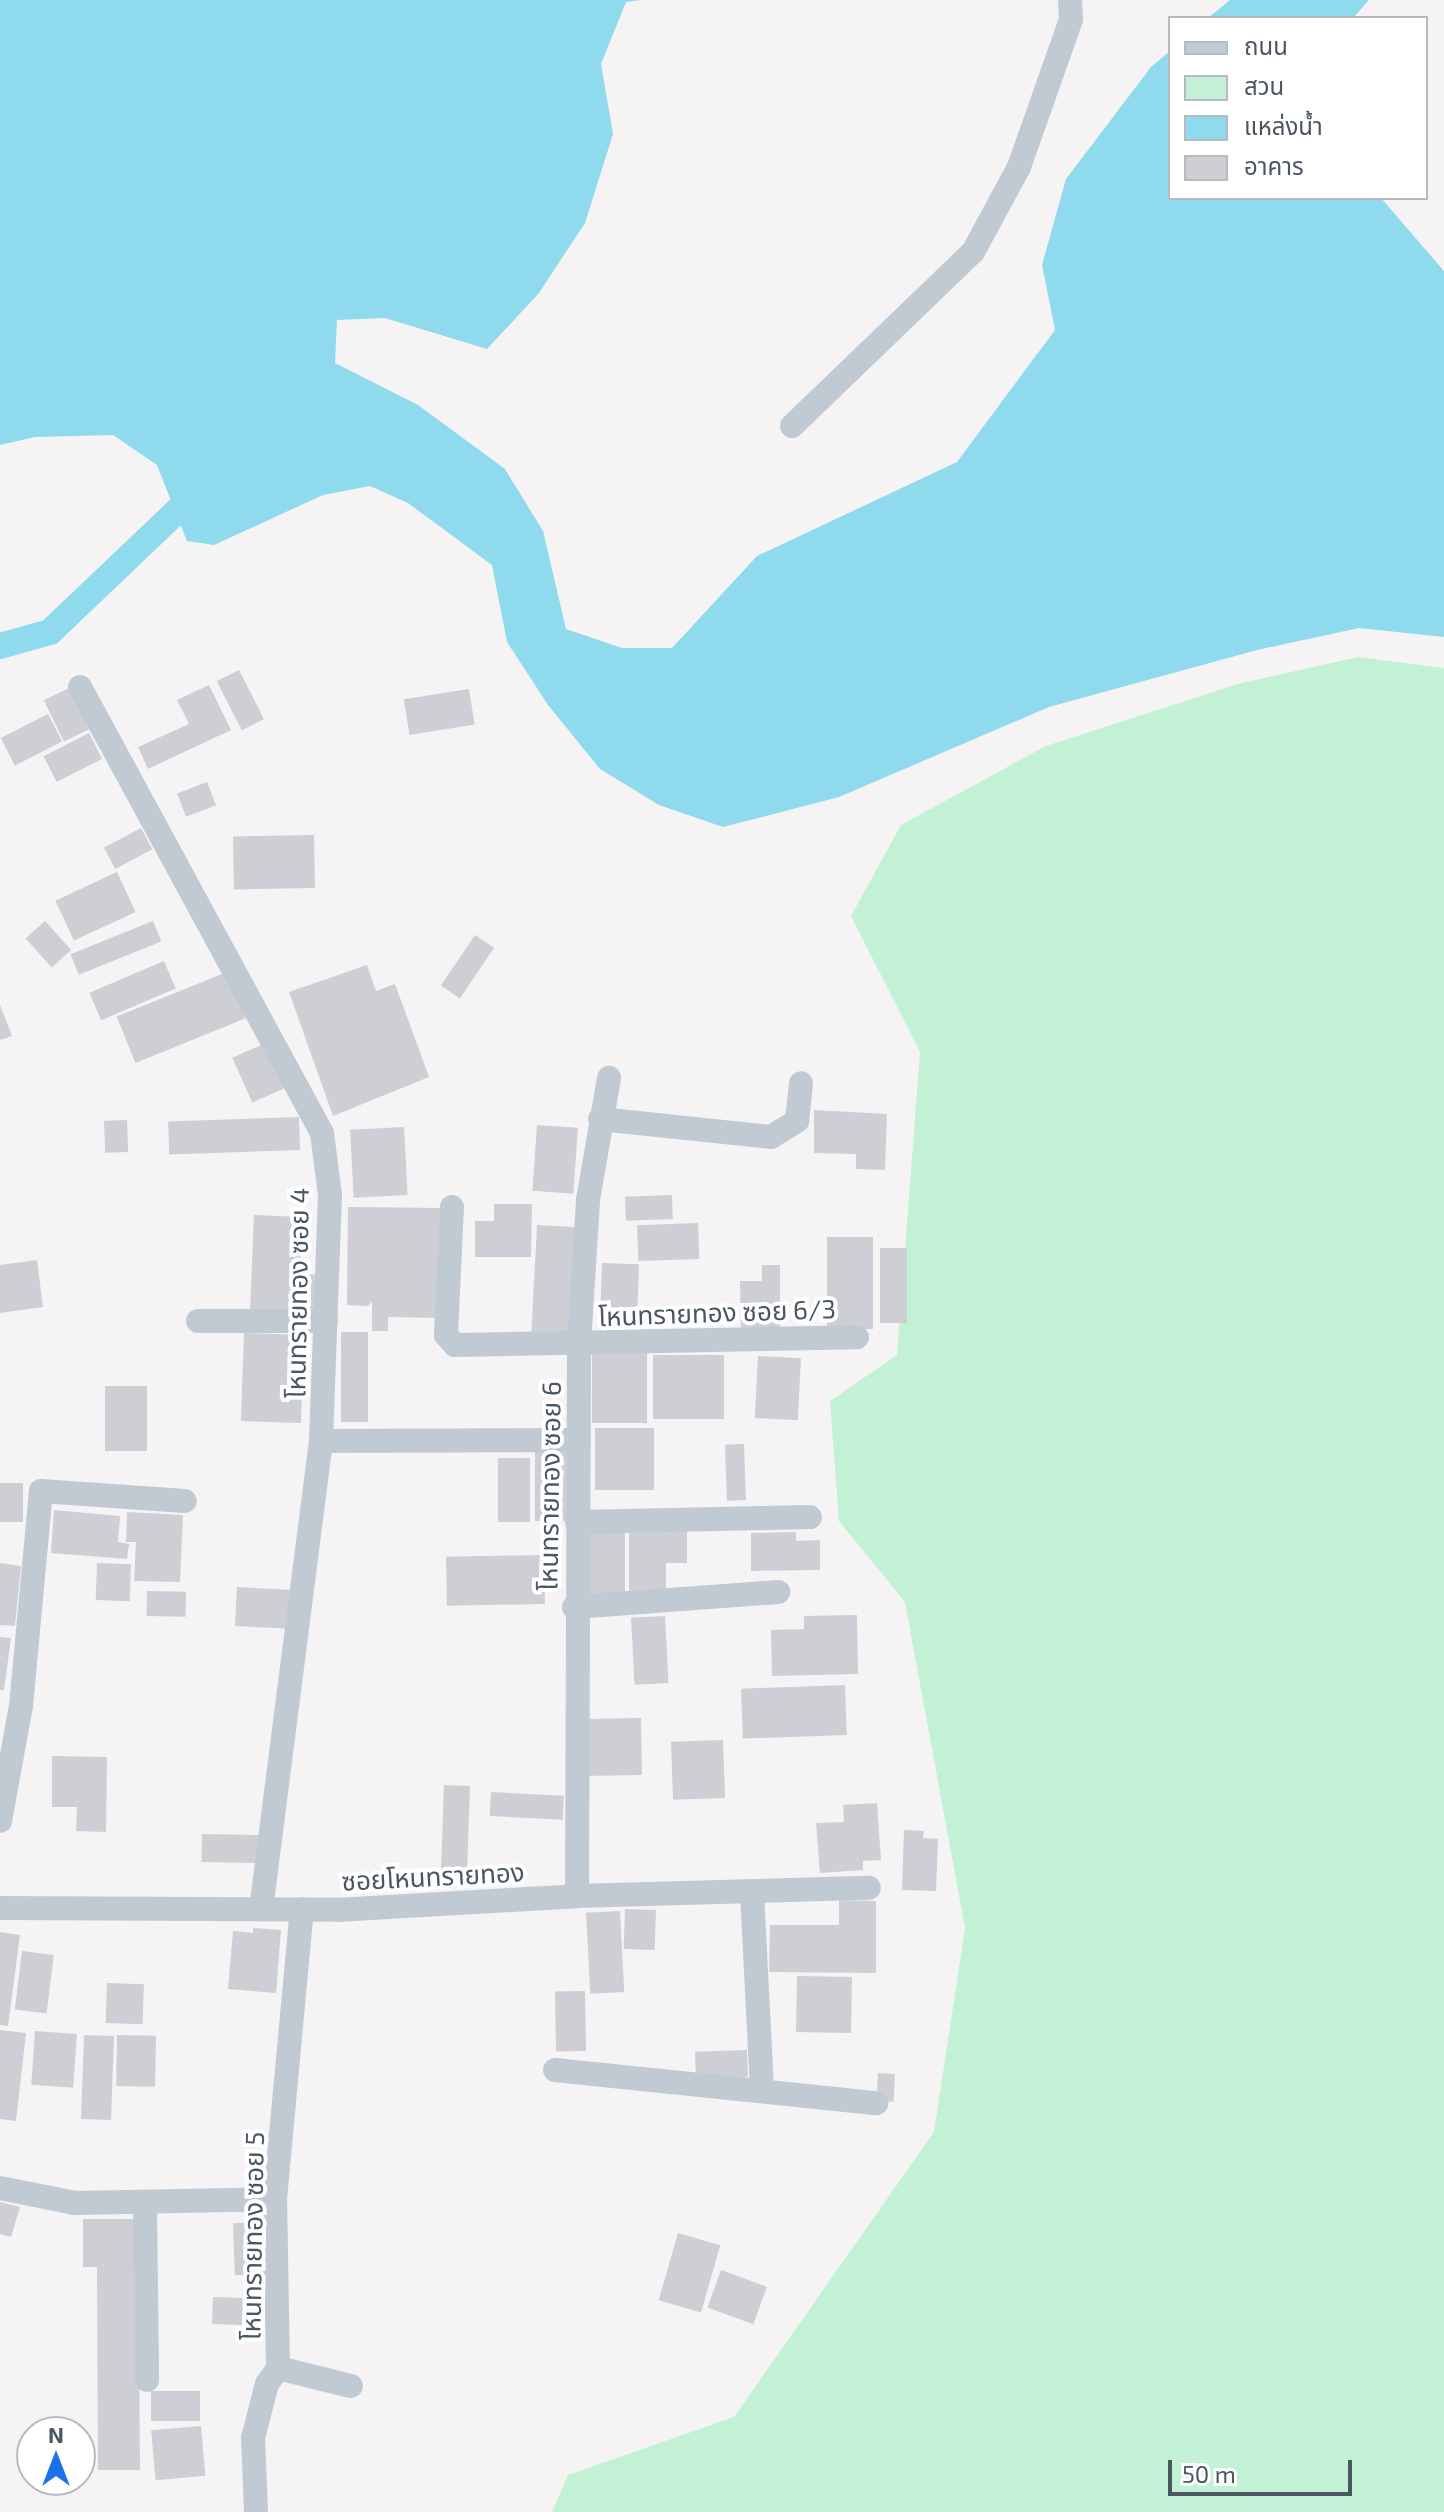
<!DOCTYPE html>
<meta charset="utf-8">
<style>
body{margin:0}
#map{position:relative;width:1444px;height:2512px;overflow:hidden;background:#f5f3f3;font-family:"Exo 2","Noto Sans Thai",sans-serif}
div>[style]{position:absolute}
.green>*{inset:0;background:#c3f1d5}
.water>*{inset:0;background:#90daee}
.canal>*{height:26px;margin:-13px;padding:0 13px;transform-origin:13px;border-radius:13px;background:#90daee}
.building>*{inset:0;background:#cdcfd5;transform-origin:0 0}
.minor>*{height:24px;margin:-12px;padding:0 12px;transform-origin:12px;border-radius:12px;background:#c1cad2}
span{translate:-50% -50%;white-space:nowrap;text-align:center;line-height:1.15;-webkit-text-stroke:8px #fff;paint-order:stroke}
.street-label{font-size:26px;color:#4a5661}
.legend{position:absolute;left:1168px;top:16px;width:260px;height:184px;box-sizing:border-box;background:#fff;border:2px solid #b7bbc0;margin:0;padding:10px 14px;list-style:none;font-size:24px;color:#4a5661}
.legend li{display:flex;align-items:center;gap:16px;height:40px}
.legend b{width:40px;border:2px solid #b7bbc0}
.north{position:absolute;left:16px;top:2416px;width:80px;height:80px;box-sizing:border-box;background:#fff;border:2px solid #b7bbc0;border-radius:50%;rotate:0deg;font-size:22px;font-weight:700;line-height:32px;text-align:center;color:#4a5661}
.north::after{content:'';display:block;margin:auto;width:28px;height:36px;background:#1a73e8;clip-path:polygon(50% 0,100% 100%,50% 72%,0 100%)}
.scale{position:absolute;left:1168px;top:2460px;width:184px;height:36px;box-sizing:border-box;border:4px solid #4a5661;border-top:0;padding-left:10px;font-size:24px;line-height:28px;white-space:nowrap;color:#4a5661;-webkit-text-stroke:6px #fff;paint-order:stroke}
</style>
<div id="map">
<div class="green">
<i style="clip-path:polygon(1358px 657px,1444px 668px,1444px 2512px,552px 2512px,568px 2475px,734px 2417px,934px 2132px,965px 1928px,905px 1602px,839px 1521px,830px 1401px,897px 1355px,920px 1052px,851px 916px,901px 825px,1046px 746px,1238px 684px)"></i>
</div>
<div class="water">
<i style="clip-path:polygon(0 0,641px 0,626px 2px,601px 64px,613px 134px,585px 223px,539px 293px,487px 349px,385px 318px,337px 320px,335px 363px,418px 405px,505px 469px,543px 531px,566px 629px,622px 648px,672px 648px,757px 556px,957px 462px,1055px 330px,1042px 265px,1066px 179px,1151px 67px,1170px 51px,1170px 198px,1381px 198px,1444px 271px,1444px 637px,1359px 628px,1257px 650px,1049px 707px,839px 797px,723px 827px,659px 805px,600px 769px,548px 705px,507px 642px,492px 565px,408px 503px,370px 486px,323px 495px,214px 545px,187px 541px,157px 465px,113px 435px,35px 437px,0 445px)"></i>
<i style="clip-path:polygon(1230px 0,1369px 0,1353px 18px,1208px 18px)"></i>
</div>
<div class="canal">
<i style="left:0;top:646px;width:52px;rotate:-15.6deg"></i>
<i style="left:50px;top:632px;width:204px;rotate:-43.6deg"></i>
</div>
<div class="building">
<i style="left:239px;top:670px;width:55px;height:25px;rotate:63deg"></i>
<i style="clip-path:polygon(209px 685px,231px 730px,148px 769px,138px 747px,189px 724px,177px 700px)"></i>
<i style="left:69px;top:688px;width:46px;height:28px;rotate:64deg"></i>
<i style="left:469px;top:689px;width:36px;height:66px;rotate:81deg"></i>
<i style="left:48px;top:714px;width:31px;height:53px;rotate:63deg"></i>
<i style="left:89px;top:733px;width:29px;height:51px;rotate:63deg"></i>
<i style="left:207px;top:782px;width:25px;height:32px;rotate:69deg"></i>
<i style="left:141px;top:828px;width:24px;height:42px;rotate:62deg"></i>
<i style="left:314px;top:835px;width:53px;height:81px;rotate:89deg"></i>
<i style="left:117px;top:872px;width:44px;height:68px;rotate:65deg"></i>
<i style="left:45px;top:921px;width:39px;height:26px;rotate:48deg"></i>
<i style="left:153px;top:921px;width:22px;height:89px;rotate:68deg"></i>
<i style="left:475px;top:935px;width:23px;height:61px;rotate:34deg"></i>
<i style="left:164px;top:961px;width:30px;height:81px;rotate:67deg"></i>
<i style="clip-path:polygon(367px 965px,376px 991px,395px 984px,429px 1077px,333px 1116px,289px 992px)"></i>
<i style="left:227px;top:972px;width:50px;height:119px;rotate:68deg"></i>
<i style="clip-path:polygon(0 1005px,12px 1036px,0 1040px)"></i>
<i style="left:268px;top:1042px;width:49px;height:39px;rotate:66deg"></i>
<i style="clip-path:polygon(814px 1110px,887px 1114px,885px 1170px,856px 1169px,856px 1154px,814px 1153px)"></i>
<i style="left:299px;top:1117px;width:33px;height:131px;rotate:88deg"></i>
<i style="left:127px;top:1120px;width:32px;height:23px;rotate:88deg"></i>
<i style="left:537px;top:1125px;width:41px;height:66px;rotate:4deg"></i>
<i style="left:404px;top:1127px;width:68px;height:54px;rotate:87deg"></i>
<i style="left:672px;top:1195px;width:24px;height:47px;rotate:88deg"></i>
<i style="clip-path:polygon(494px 1204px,532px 1204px,531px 1257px,475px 1257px,475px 1221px,494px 1221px)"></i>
<i style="clip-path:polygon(348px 1207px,442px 1208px,442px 1318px,388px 1317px,388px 1331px,372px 1331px,372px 1301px,368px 1306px,347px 1305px)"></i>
<i style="clip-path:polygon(254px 1215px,302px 1217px,300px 1274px,321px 1275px,319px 1315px,250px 1312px)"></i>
<i style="left:698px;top:1223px;width:36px;height:61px;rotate:88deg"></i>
<i style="left:537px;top:1225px;width:41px;height:112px;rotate:3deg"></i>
<i style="left:827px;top:1237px;width:46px;height:92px"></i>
<i style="left:880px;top:1248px;width:27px;height:75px"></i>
<i style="clip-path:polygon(37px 1260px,43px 1307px,0 1313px,0 1265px)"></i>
<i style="left:602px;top:1263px;width:37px;height:64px;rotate:2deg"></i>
<i style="clip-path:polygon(762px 1265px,780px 1265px,780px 1331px,741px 1332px,740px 1281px,762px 1281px)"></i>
<i style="left:341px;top:1332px;width:27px;height:90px"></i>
<i style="left:244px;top:1333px;width:60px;height:88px;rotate:2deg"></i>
<i style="left:592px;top:1348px;width:55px;height:75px"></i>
<i style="left:653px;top:1355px;width:71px;height:64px"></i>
<i style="left:758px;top:1356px;width:43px;height:62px;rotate:3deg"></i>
<i style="left:105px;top:1386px;width:42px;height:65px"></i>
<i style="left:595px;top:1428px;width:59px;height:62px"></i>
<i style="left:744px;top:1444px;width:56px;height:19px;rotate:88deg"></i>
<i style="left:535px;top:1448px;width:36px;height:73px"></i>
<i style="left:498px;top:1458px;width:32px;height:64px"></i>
<i style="left:0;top:1483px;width:23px;height:39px"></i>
<i style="clip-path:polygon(54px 1510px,120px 1516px,118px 1542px,129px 1544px,127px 1559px,51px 1553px)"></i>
<i style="clip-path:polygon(127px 1512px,183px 1515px,180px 1582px,134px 1581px,136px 1542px,126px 1542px)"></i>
<i style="left:587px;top:1530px;width:38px;height:64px"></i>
<i style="clip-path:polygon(629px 1531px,687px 1531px,687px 1563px,666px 1563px,666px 1596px,629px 1596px)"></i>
<i style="clip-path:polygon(796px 1532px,796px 1541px,820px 1540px,820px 1570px,751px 1571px,751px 1533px)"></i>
<i style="left:544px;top:1555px;width:49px;height:98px;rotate:89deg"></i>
<i style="clip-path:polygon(0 1563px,21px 1566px,15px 1626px,0 1625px)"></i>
<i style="left:97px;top:1563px;width:34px;height:37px;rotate:2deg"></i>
<i style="left:237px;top:1587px;width:55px;height:39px;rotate:3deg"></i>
<i style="left:147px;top:1591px;width:39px;height:25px;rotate:1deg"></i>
<i style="clip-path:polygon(857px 1615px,858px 1674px,772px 1676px,771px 1630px,804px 1629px,804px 1616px)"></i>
<i style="left:665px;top:1616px;width:67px;height:34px;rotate:87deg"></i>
<i style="clip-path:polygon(0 1637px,11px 1638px,4px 1690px,0 1690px)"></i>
<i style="left:845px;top:1685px;width:50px;height:104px;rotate:88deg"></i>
<i style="left:641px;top:1718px;width:57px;height:59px;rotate:89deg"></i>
<i style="left:723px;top:1740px;width:58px;height:52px;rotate:88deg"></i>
<i style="clip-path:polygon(52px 1756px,107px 1757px,106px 1832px,76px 1831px,77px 1807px,52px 1807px)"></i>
<i style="left:444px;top:1785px;width:26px;height:84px;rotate:2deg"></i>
<i style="left:491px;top:1792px;width:73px;height:24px;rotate:3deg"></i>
<i style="clip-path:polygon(877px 1803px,881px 1860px,863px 1861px,863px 1870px,820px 1873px,816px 1823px,844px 1822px,843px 1805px)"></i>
<i style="clip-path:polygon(904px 1830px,924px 1831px,923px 1838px,938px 1839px,936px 1891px,902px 1890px)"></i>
<i style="left:202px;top:1834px;width:61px;height:28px;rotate:1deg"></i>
<i style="clip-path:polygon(839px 1900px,876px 1901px,876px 1973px,769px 1972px,770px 1925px,839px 1925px)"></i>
<i style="left:625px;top:1909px;width:31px;height:40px;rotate:2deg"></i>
<i style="left:620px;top:1911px;width:81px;height:34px;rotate:87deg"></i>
<i style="clip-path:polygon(253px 1928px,281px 1930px,276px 1993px,228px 1989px,233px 1931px,253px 1933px)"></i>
<i style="clip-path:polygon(0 1932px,20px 1935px,8px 2026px,0 2025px)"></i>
<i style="left:22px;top:1951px;width:32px;height:59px;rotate:7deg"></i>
<i style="left:797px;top:1976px;width:55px;height:56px;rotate:1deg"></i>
<i style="left:107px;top:1983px;width:37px;height:40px;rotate:2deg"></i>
<i style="left:585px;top:1991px;width:60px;height:30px;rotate:89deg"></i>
<i style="clip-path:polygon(0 2030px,26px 2033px,16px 2121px,0 2119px)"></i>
<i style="left:35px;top:2031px;width:42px;height:54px;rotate:4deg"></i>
<i style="left:84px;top:2035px;width:30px;height:84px;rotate:2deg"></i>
<i style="left:117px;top:2035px;width:39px;height:51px;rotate:1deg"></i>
<i style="left:747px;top:2050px;width:27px;height:52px;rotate:88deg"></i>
<i style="left:878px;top:2073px;width:17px;height:28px;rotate:3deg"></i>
<i style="clip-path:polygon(0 2202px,20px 2207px,11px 2237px,0 2234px)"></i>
<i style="clip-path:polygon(83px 2219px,138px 2219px,140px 2470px,98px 2470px,97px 2267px,83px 2267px)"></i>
<i style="left:267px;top:2222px;width:52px;height:34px;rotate:88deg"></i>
<i style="left:678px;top:2233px;width:44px;height:70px;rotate:16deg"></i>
<i style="left:721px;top:2270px;width:49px;height:40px;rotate:20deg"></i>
<i style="left:213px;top:2297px;width:50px;height:27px;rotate:2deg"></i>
<i style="left:151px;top:2391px;width:49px;height:30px"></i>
<i style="left:201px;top:2426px;width:50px;height:50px;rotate:85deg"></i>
</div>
<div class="minor">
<i style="left:792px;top:426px;width:251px;rotate:-43.9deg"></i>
<i style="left:973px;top:252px;width:97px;rotate:-61.6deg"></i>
<i style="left:1019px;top:167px;width:157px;rotate:-70.6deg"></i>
<i style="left:1071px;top:19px;width:19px;rotate:-93deg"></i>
<i style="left:80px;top:687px;width:507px;rotate:61.52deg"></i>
<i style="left:322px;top:1133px;width:63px;rotate:82.6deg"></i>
<i style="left:330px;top:1195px;width:246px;rotate:92.1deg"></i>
<i style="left:321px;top:1441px;width:472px;rotate:97.3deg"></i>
<i style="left:600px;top:1119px;width:172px;rotate:6deg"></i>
<i style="left:771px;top:1137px;width:31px;rotate:-32deg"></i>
<i style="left:797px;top:1121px;width:38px;rotate:-84deg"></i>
<i style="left:452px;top:1207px;width:128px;rotate:92.7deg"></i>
<i style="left:446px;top:1335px;width:13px;rotate:48deg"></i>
<i style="left:455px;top:1345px;width:402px;rotate:-1.1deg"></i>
<i style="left:198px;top:1321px;width:128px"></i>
<i style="left:321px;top:1441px;width:257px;rotate:-0.2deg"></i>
<i style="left:577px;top:1522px;width:233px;rotate:-1.2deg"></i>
<i style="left:574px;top:1607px;width:205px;rotate:-4.2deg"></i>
<i style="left:0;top:1821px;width:117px;rotate:-79.7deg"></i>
<i style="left:21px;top:1706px;width:216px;rotate:-84.7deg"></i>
<i style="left:41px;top:1491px;width:144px;rotate:4deg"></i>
<i style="left:752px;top:1892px;width:198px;rotate:87.1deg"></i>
<i style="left:577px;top:1896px;width:552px;rotate:-89.79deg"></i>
<i style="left:579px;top:1344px;width:144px;rotate:-86.4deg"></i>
<i style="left:588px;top:1200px;width:124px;rotate:-80.2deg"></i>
<i style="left:0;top:1908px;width:337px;rotate:0.3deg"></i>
<i style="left:337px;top:1910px;width:240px;rotate:-3.3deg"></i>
<i style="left:577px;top:1896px;width:292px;rotate:-1.6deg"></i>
<i style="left:555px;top:2070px;width:323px;rotate:5.9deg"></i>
<i style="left:0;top:2188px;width:76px;rotate:11.3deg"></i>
<i style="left:75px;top:2203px;width:200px;rotate:-1.1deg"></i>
<i style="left:145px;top:2206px;width:174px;rotate:89.3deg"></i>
<i style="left:278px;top:2368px;width:75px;rotate:13.9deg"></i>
<i style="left:256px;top:2512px;width:74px;rotate:-92.3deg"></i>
<i style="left:253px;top:2438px;width:56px;rotate:-75.5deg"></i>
<i style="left:267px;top:2384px;width:19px;rotate:-55deg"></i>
<i style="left:278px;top:2368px;width:169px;rotate:-91deg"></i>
<i style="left:275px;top:2199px;width:291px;rotate:-84.7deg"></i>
</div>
<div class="street-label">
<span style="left:297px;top:1293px;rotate:-89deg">โหนทรายทอง ซอย 4</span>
<span style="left:717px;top:1312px;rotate:-2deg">โหนทรายทอง ซอย 6/3</span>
<span style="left:549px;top:1486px;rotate:-89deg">โหนทรายทอง ซอย 6</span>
<span style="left:433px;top:1876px;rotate:-3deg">ซอยโหนทรายทอง</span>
<span style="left:252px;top:2236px;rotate:-89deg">โหนทรายทอง ซอย 5</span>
</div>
<ul class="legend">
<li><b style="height:10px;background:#c1cad2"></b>ถนน</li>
<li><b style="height:22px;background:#c3f1d5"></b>สวน</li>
<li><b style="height:22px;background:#90daee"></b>แหล่งน้ำ</li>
<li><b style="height:22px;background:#cdcfd5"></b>อาคาร</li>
</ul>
<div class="north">N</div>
<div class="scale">50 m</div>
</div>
